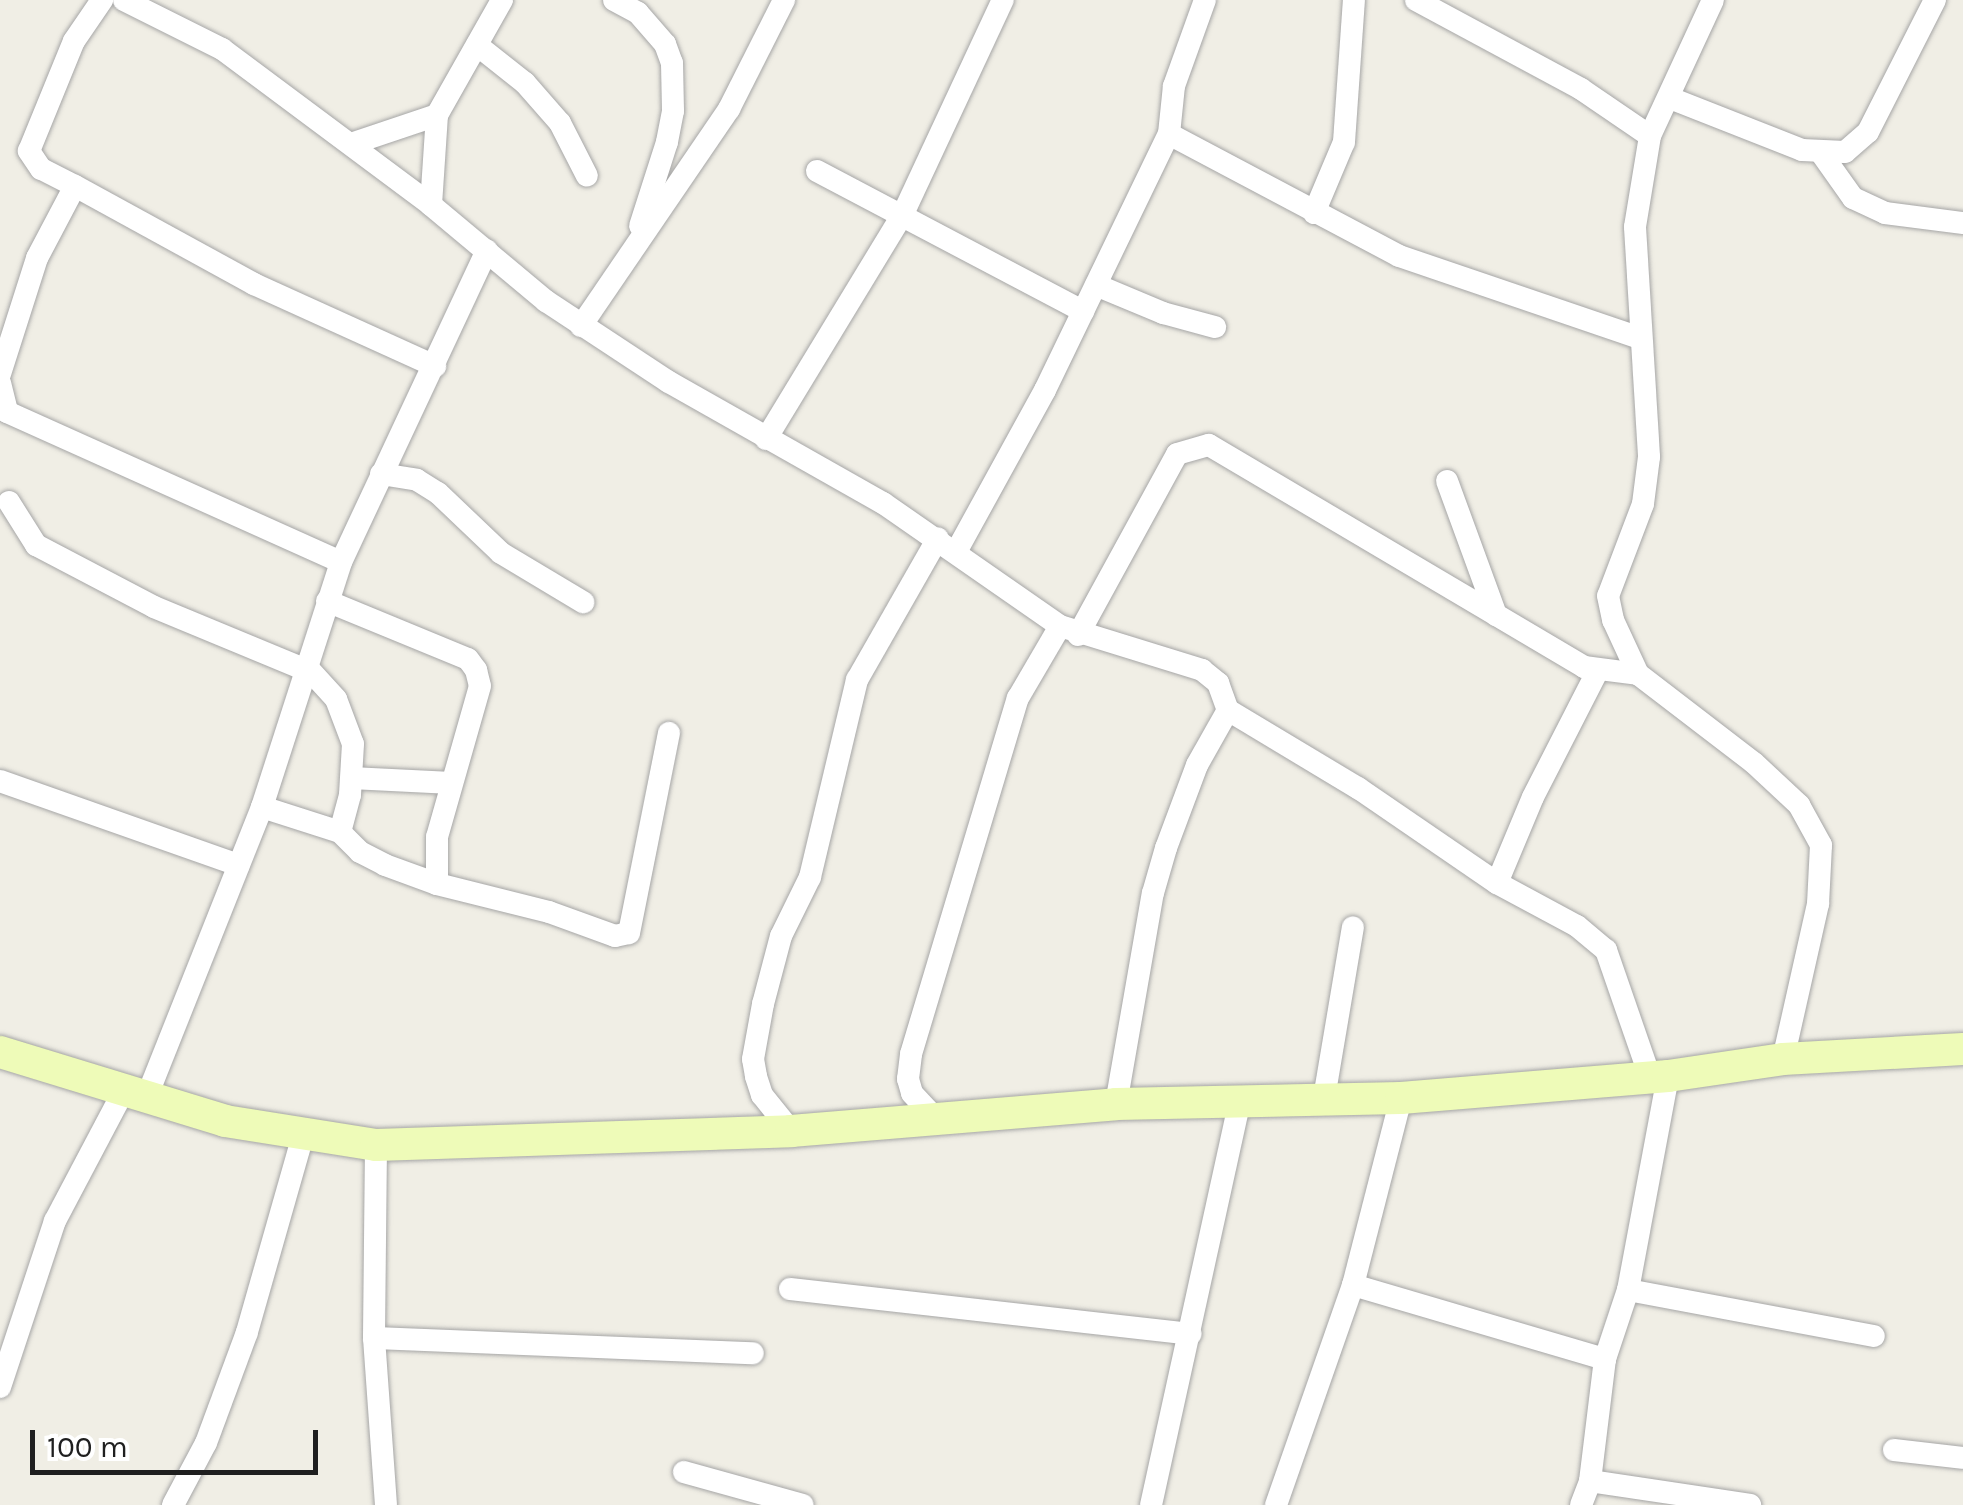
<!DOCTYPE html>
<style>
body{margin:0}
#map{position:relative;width:1963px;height:1505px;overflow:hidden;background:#f0eee5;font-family:Karla,sans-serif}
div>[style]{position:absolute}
.roads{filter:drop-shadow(0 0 2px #a6a6a6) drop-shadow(0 0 2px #a6a6a6)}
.street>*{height:22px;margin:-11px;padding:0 11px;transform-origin:11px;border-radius:11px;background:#fff}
.secondary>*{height:32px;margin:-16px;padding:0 16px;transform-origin:16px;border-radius:16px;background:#eefbb8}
span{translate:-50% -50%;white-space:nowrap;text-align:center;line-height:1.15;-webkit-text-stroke:8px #fff;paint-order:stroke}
.scale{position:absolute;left:30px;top:1430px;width:288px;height:45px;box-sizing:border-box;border:5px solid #1f1f1f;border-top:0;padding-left:12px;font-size:30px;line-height:35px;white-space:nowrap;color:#1f1f1f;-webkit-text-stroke:8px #fff;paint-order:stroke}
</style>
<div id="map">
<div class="roads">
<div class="street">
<i style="left:124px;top:0;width:110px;rotate:26.6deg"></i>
<i style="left:222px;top:49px;width:261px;rotate:36.7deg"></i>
<i style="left:431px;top:205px;width:150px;rotate:39.9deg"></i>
<i style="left:546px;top:301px;width:147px;rotate:33.4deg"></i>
<i style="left:669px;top:382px;width:246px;rotate:29.5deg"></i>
<i style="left:883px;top:503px;width:216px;rotate:34.8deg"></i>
<i style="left:1060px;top:626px;width:149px;rotate:17.2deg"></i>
<i style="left:1202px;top:670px;width:21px;rotate:39deg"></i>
<i style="left:1218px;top:683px;width:29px;rotate:70deg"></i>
<i style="left:1228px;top:710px;width:152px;rotate:31deg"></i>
<i style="left:1358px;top:788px;width:168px;rotate:34.4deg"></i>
<i style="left:1497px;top:883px;width:91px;rotate:28.3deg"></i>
<i style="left:1577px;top:926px;width:38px;rotate:40deg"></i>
<i style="left:1606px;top:950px;width:134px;rotate:70.9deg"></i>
<i style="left:614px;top:0;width:27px;rotate:28deg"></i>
<i style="left:638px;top:13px;width:41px;rotate:48.9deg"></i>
<i style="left:665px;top:44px;width:20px;rotate:70deg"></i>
<i style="left:672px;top:63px;width:48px;rotate:88.8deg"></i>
<i style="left:673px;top:111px;width:32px;rotate:101deg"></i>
<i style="left:667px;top:142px;width:88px;rotate:107.8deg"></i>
<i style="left:1416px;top:0;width:187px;rotate:28.3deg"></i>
<i style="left:1581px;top:89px;width:83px;rotate:34.3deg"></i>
<i style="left:1713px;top:0;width:150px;rotate:114.9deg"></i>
<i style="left:1650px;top:136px;width:92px;rotate:99.4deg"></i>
<i style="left:1635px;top:227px;width:230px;rotate:86.5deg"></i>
<i style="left:1649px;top:457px;width:47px;rotate:97.3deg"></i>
<i style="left:1643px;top:504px;width:98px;rotate:110.8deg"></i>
<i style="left:1608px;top:596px;width:25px;rotate:78deg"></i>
<i style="left:1613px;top:620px;width:60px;rotate:65.2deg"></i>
<i style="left:1638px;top:674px;width:146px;rotate:37.5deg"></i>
<i style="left:1754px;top:763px;width:62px;rotate:43deg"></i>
<i style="left:1799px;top:805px;width:46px;rotate:61.2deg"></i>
<i style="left:1821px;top:845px;width:59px;rotate:92.9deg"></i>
<i style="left:1818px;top:904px;width:159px;rotate:102.7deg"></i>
<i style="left:477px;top:45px;width:61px;rotate:38.4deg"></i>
<i style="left:525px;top:83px;width:53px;rotate:48.8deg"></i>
<i style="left:560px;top:123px;width:59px;rotate:63deg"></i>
<i style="left:1670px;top:98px;width:142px;rotate:21.5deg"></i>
<i style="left:1802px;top:150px;width:43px;rotate:2.7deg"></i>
<i style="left:1845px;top:152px;width:30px;rotate:-41deg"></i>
<i style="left:1868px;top:132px;width:148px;rotate:-63.1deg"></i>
<i style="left:1169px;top:134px;width:260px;rotate:27.9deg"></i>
<i style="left:1399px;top:256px;width:255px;rotate:18.8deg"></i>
<i style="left:351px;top:144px;width:91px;rotate:-18.6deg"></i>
<i style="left:1821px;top:153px;width:55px;rotate:54.6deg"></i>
<i style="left:1853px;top:198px;width:35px;rotate:25deg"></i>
<i style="left:1885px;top:213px;width:79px;rotate:7.3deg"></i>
<i style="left:817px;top:171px;width:301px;rotate:27.8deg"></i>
<i style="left:75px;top:186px;width:38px;rotate:-153deg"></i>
<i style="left:41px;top:169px;width:22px;rotate:-124deg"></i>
<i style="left:29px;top:151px;width:119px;rotate:-67.8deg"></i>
<i style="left:74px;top:41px;width:50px;rotate:-55.7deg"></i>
<i style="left:431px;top:205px;width:90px;rotate:-86.2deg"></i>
<i style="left:437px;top:115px;width:132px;rotate:-60.5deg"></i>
<i style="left:1314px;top:213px;width:77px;rotate:-67.1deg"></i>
<i style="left:1344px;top:142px;width:142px;rotate:-86deg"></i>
<i style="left:1096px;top:285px;width:73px;rotate:22.7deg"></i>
<i style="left:1163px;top:313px;width:54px;rotate:15.1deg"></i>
<i style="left:581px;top:326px;width:263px;rotate:-55.7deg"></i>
<i style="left:729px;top:109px;width:122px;rotate:-63.2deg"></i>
<i style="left:0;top:374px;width:122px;rotate:-72.3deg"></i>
<i style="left:37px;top:258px;width:81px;rotate:-62.2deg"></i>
<i style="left:75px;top:186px;width:204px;rotate:28.7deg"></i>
<i style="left:254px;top:284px;width:199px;rotate:24.4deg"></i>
<i style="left:0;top:383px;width:30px;rotate:76deg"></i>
<i style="left:7px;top:412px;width:366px;rotate:24.2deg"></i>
<i style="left:766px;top:439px;width:263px;rotate:-58.7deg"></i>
<i style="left:903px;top:214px;width:236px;rotate:-65deg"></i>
<i style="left:381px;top:474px;width:36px;rotate:9deg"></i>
<i style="left:417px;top:480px;width:25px;rotate:32deg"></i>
<i style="left:438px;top:493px;width:87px;rotate:43.6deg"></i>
<i style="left:501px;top:553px;width:96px;rotate:30.9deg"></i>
<i style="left:1447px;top:481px;width:143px;rotate:69.9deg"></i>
<i style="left:9px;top:502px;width:51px;rotate:57.9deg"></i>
<i style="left:36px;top:545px;width:133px;rotate:27.7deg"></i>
<i style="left:154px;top:607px;width:162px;rotate:22.5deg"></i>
<i style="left:956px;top:552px;width:185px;rotate:-61.2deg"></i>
<i style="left:1045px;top:390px;width:284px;rotate:-64.2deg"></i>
<i style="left:1169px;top:134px;width:48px;rotate:-84.1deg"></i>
<i style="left:1174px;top:86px;width:91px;rotate:-70.2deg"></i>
<i style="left:327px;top:601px;width:152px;rotate:22.4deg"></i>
<i style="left:468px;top:659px;width:14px;rotate:54deg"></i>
<i style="left:476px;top:670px;width:16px;rotate:76deg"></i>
<i style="left:480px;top:686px;width:157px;rotate:105.9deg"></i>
<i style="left:437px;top:837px;width:47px;rotate:90deg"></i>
<i style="left:1078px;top:635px;width:206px;rotate:-61.3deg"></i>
<i style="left:1177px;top:454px;width:33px;rotate:-16deg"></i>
<i style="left:1209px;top:445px;width:436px;rotate:30.6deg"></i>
<i style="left:1584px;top:667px;width:54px;rotate:7.4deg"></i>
<i style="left:305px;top:665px;width:46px;rotate:47.6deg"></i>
<i style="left:336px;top:699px;width:48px;rotate:69.3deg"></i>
<i style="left:353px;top:744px;width:51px;rotate:93.4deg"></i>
<i style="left:350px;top:795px;width:38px;rotate:105deg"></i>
<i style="left:352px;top:778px;width:99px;rotate:2.9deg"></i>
<i style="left:0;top:781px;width:253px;rotate:19.4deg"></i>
<i style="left:262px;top:807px;width:82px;rotate:17.8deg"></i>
<i style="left:340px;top:832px;width:28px;rotate:45deg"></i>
<i style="left:360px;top:852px;width:28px;rotate:27deg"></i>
<i style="left:385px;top:865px;width:55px;rotate:20.1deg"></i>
<i style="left:437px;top:884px;width:115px;rotate:14deg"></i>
<i style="left:549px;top:912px;width:70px;rotate:20deg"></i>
<i style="left:615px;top:936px;width:14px;rotate:-12deg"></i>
<i style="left:629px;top:933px;width:204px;rotate:-78.7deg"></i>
<i style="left:1497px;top:883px;width:93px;rotate:-67.3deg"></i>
<i style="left:1533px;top:797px;width:143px;rotate:-62.9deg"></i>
<i style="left:147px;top:1096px;width:311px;rotate:-68.3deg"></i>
<i style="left:262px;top:807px;width:257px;rotate:-72.1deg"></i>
<i style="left:341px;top:562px;width:344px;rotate:-64.9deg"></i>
<i style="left:1324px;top:1098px;width:173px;rotate:-80.4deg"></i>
<i style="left:1116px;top:1104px;width:214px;rotate:-80.1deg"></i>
<i style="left:1153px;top:893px;width:47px;rotate:-73.9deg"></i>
<i style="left:1166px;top:848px;width:89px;rotate:-69.5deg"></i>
<i style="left:1197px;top:765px;width:63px;rotate:-60.6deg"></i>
<i style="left:936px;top:1119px;width:35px;rotate:-133deg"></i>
<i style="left:912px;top:1093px;width:15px;rotate:-106deg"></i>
<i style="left:908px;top:1079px;width:25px;rotate:-83deg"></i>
<i style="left:911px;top:1054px;width:372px;rotate:-73.3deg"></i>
<i style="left:1018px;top:698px;width:83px;rotate:-59.7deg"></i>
<i style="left:791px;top:1131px;width:46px;rotate:-128.9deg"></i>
<i style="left:762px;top:1095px;width:20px;rotate:-108deg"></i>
<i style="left:756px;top:1076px;width:17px;rotate:-100deg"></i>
<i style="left:753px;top:1059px;width:56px;rotate:-79.7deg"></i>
<i style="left:763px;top:1004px;width:70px;rotate:-75.2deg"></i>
<i style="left:781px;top:936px;width:66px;rotate:-63.8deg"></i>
<i style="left:810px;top:877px;width:203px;rotate:-76.6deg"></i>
<i style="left:857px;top:680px;width:163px;rotate:-60.3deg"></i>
<i style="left:376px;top:1145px;width:193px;rotate:90.6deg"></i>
<i style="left:374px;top:1338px;width:167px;rotate:85.9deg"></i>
<i style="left:1353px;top:1285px;width:263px;rotate:16.4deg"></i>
<i style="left:790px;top:1289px;width:403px;rotate:6.4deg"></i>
<i style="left:1628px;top:1290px;width:250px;rotate:10.6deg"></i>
<i style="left:374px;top:1338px;width:379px;rotate:2.3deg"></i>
<i style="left:0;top:1387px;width:175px;rotate:-71.7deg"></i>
<i style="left:55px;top:1221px;width:148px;rotate:-62.2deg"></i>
<i style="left:1894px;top:1450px;width:69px;rotate:6.6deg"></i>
<i style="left:684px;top:1472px;width:123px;rotate:15.5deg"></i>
<i style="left:1590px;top:1481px;width:162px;rotate:8.5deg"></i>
<i style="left:173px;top:1505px;width:70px;rotate:-62deg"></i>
<i style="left:206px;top:1443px;width:118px;rotate:-69.7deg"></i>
<i style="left:247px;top:1332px;width:205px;rotate:-74.1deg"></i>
<i style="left:1151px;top:1505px;width:414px;rotate:-77.6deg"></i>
<i style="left:1276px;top:1505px;width:233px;rotate:-70.7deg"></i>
<i style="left:1353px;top:1285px;width:193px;rotate:-75.6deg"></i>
<i style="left:1581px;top:1505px;width:26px;rotate:-69deg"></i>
<i style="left:1590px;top:1481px;width:123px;rotate:-83deg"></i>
<i style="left:1605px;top:1359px;width:73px;rotate:-71.6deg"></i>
<i style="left:1628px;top:1290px;width:218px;rotate:-79.4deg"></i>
</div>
<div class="secondary">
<i style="left:0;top:1052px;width:235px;rotate:17deg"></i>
<i style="left:225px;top:1121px;width:153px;rotate:9deg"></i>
<i style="left:376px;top:1145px;width:415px;rotate:-1.9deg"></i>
<i style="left:791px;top:1131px;width:326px;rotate:-4.7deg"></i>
<i style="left:1116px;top:1104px;width:285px;rotate:-1.2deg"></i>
<i style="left:1401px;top:1098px;width:268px;rotate:-4.7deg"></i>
<i style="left:1668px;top:1076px;width:116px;rotate:-8.4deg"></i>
<i style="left:1783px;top:1059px;width:180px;rotate:-3.2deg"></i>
</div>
</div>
<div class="scale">100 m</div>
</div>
